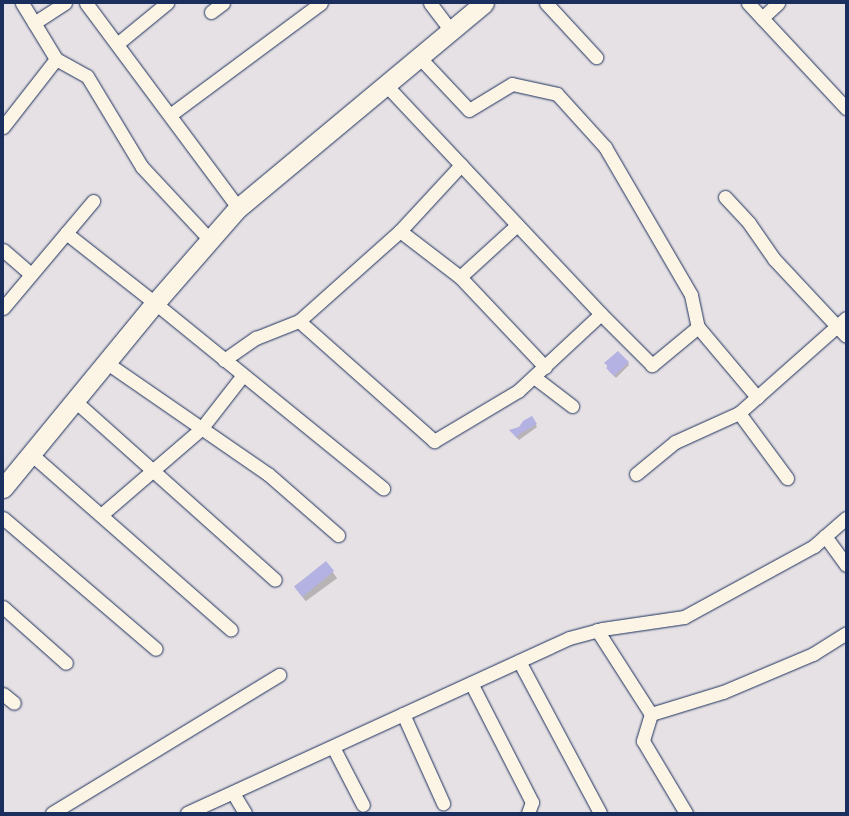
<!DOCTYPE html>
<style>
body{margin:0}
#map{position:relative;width:849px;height:816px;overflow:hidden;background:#e6e1e4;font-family:"Playpen Sans",sans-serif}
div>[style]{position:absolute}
.shadow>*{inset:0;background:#0003;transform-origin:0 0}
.building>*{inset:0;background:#b4b1e3;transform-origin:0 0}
.roads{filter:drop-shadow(0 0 1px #1b2f5e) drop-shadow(0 0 1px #1b2f5e)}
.street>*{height:13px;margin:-6.5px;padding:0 6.5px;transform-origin:6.5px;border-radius:6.5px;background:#fcf5e5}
.secondary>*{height:19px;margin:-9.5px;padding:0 9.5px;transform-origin:9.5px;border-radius:9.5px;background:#fcf5e5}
span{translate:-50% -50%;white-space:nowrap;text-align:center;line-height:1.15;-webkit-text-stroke:4px #fcf5e5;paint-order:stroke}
.frame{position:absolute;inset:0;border:4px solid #1b2f5e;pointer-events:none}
</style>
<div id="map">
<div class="shadow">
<i style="clip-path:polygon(628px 362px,629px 365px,616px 378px,609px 371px,606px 363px)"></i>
<i style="clip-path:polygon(532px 417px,537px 427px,519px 440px,512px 432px)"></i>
<i style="left:326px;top:563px;width:19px;height:39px;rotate:54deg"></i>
</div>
<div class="building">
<i style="clip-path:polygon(618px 351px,629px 362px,614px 376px,606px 368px,608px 366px,604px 363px)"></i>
<i style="clip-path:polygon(532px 416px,537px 424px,518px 435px,517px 438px,509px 430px,519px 427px,523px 421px)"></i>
<i style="left:326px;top:561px;width:13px;height:41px;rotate:51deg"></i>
</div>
<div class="roads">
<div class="street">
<i style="left:22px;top:3px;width:66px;rotate:58.7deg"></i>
<i style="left:56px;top:59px;width:35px;rotate:29deg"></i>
<i style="left:87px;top:76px;width:106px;rotate:58.9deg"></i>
<i style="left:142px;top:167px;width:100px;rotate:47deg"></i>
<i style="left:86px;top:3px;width:255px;rotate:53.4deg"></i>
<i style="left:430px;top:3px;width:35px;rotate:53deg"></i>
<i style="left:546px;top:3px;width:74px;rotate:47.2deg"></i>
<i style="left:748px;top:3px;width:144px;rotate:47deg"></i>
<i style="left:211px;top:12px;width:15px;rotate:-37deg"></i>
<i style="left:762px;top:18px;width:22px;rotate:-43deg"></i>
<i style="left:34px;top:23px;width:37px;rotate:-33deg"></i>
<i style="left:117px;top:44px;width:65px;rotate:-39.4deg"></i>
<i style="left:420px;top:58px;width:71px;rotate:46.7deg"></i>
<i style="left:469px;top:110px;width:50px;rotate:-31.2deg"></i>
<i style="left:512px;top:84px;width:46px;rotate:12.5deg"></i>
<i style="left:557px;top:94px;width:72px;rotate:47.8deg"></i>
<i style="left:605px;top:147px;width:171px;rotate:59.8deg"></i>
<i style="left:691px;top:295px;width:33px;rotate:78deg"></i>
<i style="left:698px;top:327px;width:60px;rotate:140.4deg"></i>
<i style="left:652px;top:365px;width:72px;rotate:-135deg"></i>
<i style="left:170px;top:115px;width:188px;rotate:-36.6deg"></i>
<i style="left:3px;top:127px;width:86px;rotate:-52.1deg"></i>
<i style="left:725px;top:197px;width:35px;rotate:47deg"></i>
<i style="left:749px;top:223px;width:44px;rotate:55.2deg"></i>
<i style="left:774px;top:259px;width:105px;rotate:46.9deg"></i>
<i style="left:517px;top:225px;width:77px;rotate:137.6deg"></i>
<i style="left:460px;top:277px;width:124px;rotate:46.6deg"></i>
<i style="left:400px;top:231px;width:76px;rotate:37.5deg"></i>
<i style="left:66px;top:233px;width:113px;rotate:38.2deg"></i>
<i style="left:155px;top:303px;width:294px;rotate:39.1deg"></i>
<i style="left:3px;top:250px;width:37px;rotate:41deg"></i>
<i style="left:3px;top:308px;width:140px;rotate:-49.9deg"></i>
<i style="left:299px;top:321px;width:135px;rotate:-41.7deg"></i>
<i style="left:400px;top:231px;width:90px;rotate:-47.3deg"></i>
<i style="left:698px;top:327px;width:92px;rotate:49.9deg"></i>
<i style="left:224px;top:360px;width:39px;rotate:-35deg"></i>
<i style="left:256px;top:338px;width:46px;rotate:-21.6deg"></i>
<i style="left:299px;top:321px;width:181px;rotate:41.6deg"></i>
<i style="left:434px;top:441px;width:98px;rotate:-30.8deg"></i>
<i style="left:518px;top:391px;width:113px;rotate:-42.9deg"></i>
<i style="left:601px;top:314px;width:314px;rotate:-133.2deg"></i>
<i style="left:107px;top:363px;width:196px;rotate:34.6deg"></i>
<i style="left:268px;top:474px;width:93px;rotate:41.1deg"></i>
<i style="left:534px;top:377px;width:48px;rotate:37.3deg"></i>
<i style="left:75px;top:401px;width:268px;rotate:41.8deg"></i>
<i style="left:739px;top:413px;width:81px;rotate:53.6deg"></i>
<i style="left:31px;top:454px;width:266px;rotate:41.3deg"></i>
<i style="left:636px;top:474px;width:50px;rotate:-39.4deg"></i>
<i style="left:675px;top:442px;width:70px;rotate:-24.4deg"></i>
<i style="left:739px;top:413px;width:143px;rotate:-41.6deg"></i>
<i style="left:101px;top:515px;width:132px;rotate:-40.7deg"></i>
<i style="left:201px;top:429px;width:68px;rotate:-52.1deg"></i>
<i style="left:3px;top:518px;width:201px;rotate:40.6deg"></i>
<i style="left:825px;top:536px;width:36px;rotate:54deg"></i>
<i style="left:3px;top:607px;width:84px;rotate:41.6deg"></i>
<i style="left:597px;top:630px;width:100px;rotate:57.3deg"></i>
<i style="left:651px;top:714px;width:75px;rotate:-17deg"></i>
<i style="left:723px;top:692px;width:98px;rotate:-22.9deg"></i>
<i style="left:813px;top:654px;width:39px;rotate:-32deg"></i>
<i style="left:519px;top:661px;width:172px;rotate:61.9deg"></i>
<i style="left:471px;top:683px;width:134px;rotate:62.9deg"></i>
<i style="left:532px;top:802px;width:12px;rotate:110deg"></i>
<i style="left:3px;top:694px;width:14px;rotate:39deg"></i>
<i style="left:403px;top:714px;width:98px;rotate:65.8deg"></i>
<i style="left:651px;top:714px;width:28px;rotate:107deg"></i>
<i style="left:643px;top:741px;width:84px;rotate:59.2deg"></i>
<i style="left:333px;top:747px;width:65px;rotate:62.7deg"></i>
<i style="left:233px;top:793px;width:23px;rotate:59deg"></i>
<i style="left:52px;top:813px;width:266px;rotate:-31.3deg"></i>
<i style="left:187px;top:813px;width:420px;rotate:-24.6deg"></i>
<i style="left:569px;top:638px;width:34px;rotate:-15deg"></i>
<i style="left:602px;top:629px;width:83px;rotate:-8.3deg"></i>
<i style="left:684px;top:617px;width:148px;rotate:-28.6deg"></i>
<i style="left:814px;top:546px;width:43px;rotate:-41.2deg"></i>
</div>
<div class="secondary">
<i style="left:3px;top:488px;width:239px;rotate:-50.6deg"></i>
<i style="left:155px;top:303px;width:126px;rotate:-48.9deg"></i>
<i style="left:238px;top:208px;width:320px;rotate:-39.8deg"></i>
</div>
</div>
<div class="frame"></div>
</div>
